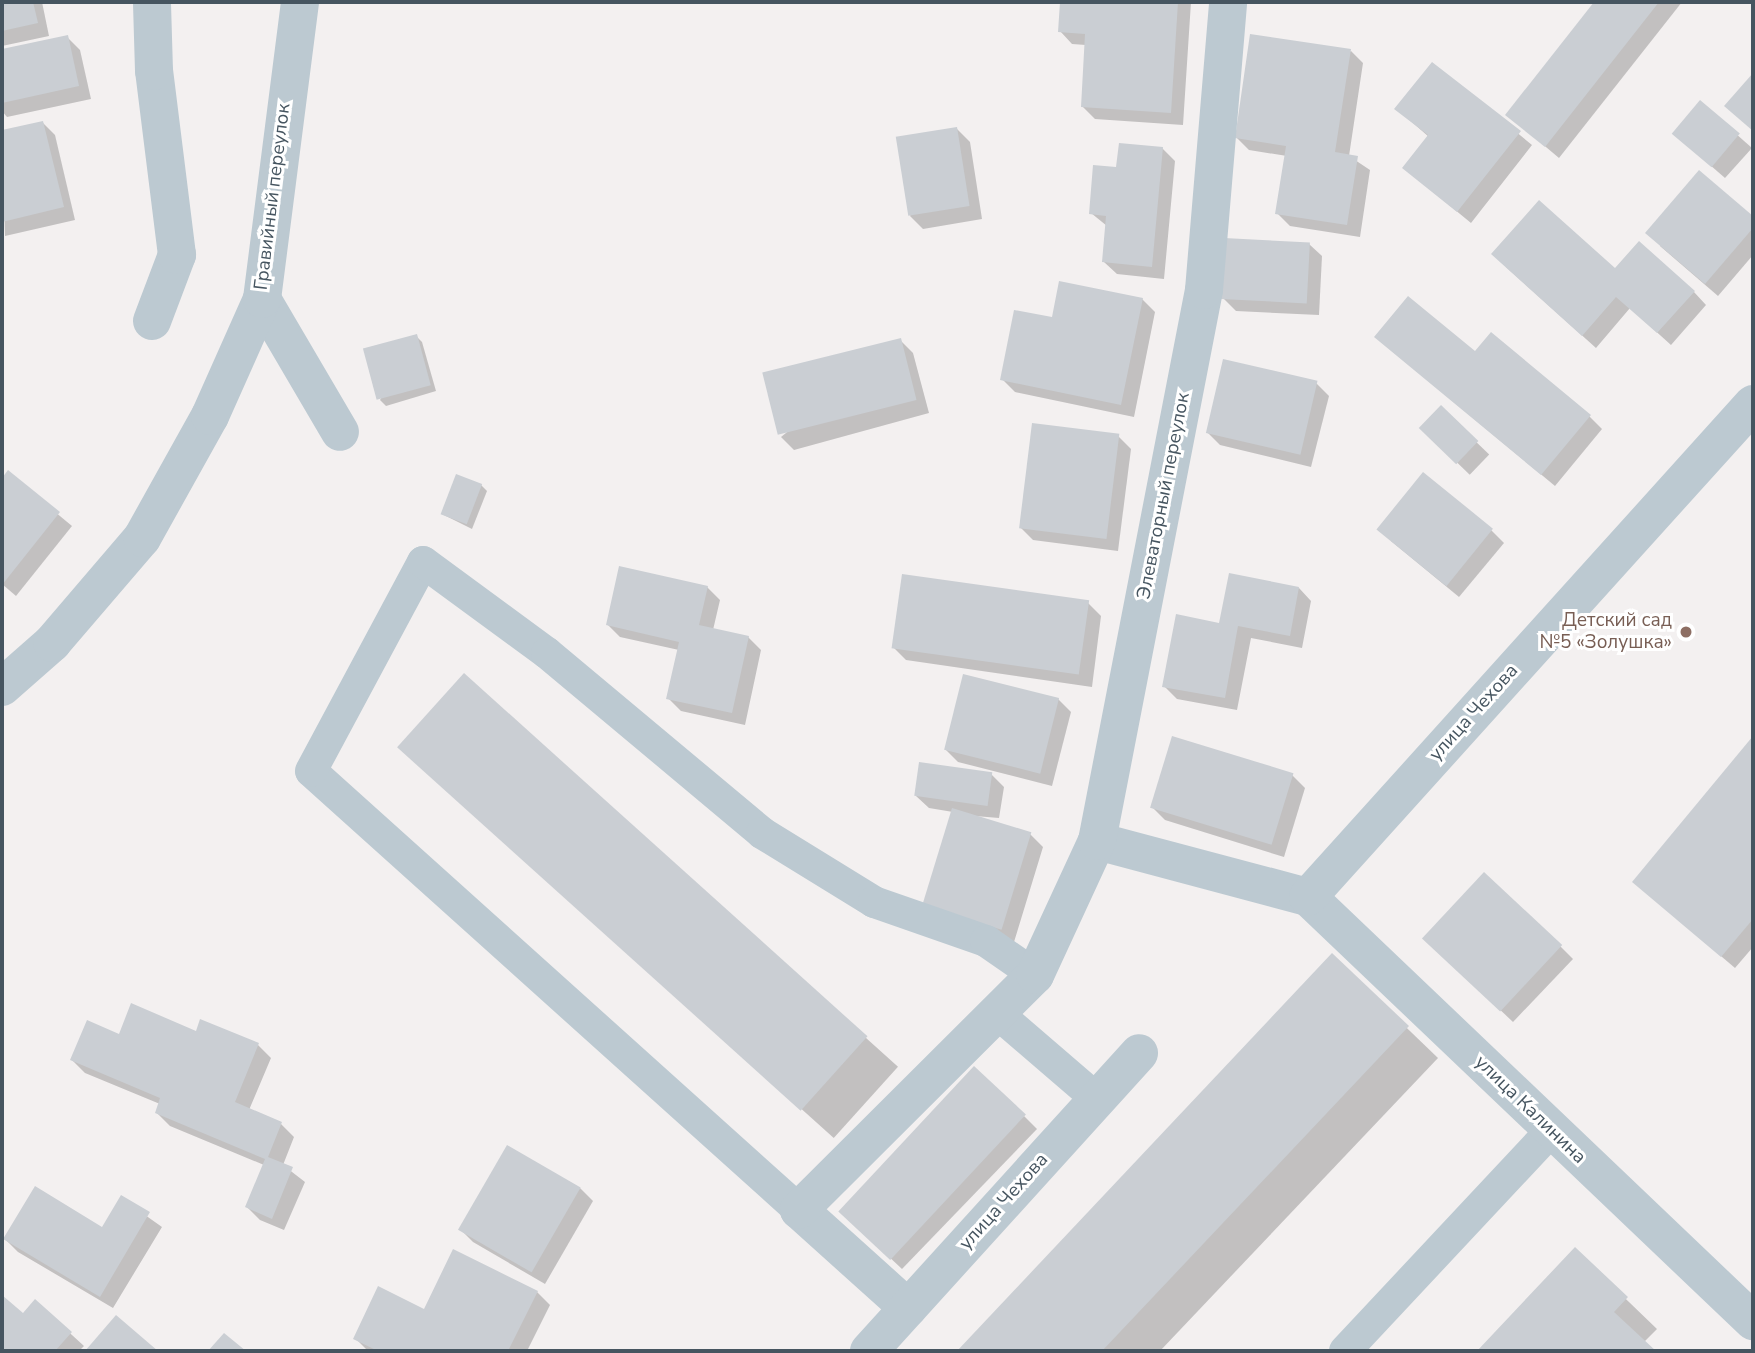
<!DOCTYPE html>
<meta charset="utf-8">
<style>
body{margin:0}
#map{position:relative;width:1755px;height:1353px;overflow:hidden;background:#f3f0f0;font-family:"Nunito Sans",sans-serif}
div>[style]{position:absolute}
.shadow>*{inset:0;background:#0003;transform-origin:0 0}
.building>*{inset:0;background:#caced3;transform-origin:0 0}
.lane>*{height:32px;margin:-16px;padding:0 16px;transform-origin:16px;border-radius:16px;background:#bcc9d1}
.street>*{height:38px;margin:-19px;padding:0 19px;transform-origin:19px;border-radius:19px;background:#bcc9d1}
.dots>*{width:19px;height:19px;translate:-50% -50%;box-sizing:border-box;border:4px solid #fff;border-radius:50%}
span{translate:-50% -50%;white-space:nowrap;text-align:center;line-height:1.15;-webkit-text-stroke:6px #fff;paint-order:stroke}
.street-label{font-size:19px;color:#465560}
.education-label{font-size:19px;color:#785e54}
.right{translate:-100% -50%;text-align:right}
.frame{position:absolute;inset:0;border:4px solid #465560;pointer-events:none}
</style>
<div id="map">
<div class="shadow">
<i style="clip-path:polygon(2px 2px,42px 2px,49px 36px,2px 46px)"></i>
<i style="clip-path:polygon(1061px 2px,1191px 2px,1183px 125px,1095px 119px,1082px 106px,1086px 45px,1072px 44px,1060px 31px)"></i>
<i style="clip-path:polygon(1596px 2px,1682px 2px,1559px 158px,1508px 115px)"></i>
<i style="clip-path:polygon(67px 37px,80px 50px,91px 99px,7px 117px,2px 111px,2px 51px)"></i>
<i style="clip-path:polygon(1351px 51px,1363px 63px,1349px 156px,1370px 170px,1360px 237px,1290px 226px,1277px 213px,1287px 156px,1249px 150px,1236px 137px)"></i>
<i style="clip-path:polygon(1433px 64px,1532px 145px,1471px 223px,1404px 168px,1429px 137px,1397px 109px)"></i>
<i style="clip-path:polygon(1700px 102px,1752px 148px,1725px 178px,1687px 145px)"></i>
<i style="clip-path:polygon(42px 122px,55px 135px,75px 220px,5px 236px,2px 131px)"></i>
<i style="clip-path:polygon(957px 129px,970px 142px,982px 219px,923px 229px,910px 216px)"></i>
<i style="clip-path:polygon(1162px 148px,1175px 161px,1164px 279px,1117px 274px,1104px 262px,1107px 226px,1091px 213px,1118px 169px)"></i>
<i style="clip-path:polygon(1699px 173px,1753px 218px,1753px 255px,1718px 296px,1660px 246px)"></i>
<i style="clip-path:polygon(1309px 244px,1322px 256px,1319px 315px,1236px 311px,1223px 298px)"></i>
<i style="clip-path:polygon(1506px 267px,1616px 270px,1694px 292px,1706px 305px,1671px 345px,1630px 308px,1596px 348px)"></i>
<i style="clip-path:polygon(1142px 299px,1155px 312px,1134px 417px,1015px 392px,1002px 379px,1054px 319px)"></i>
<i style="clip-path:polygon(416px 336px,422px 342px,436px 391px,386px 406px,380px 400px)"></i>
<i style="clip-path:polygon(900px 340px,913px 353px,929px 413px,794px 450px,781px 437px)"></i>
<i style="clip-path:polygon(1390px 349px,1475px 354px,1589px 416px,1602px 429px,1555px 486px)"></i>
<i style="clip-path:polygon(1316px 383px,1329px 396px,1311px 467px,1220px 445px,1207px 432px)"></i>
<i style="left:1441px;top:408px;width:67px;height:28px;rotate:44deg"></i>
<i style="clip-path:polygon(1118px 436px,1131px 449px,1118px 551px,1033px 540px,1020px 527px)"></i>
<i style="clip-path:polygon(8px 473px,72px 526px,16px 596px,2px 584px,2px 481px)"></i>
<i style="clip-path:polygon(481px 485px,487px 491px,472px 529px,442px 514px)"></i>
<i style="clip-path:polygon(1491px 530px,1504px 543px,1459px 597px,1391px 541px)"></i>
<i style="clip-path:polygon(707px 587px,720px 600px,713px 630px,748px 637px,761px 650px,745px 725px,681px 711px,668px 698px,679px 650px,620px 637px,607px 624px)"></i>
<i style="clip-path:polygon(1299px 588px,1311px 601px,1302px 648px,1251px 638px,1237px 710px,1177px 699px,1164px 686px,1221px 625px)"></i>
<i style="clip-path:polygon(1088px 603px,1101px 616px,1092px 687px,906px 660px,893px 647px)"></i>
<i style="left:464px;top:676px;width:584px;height:96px;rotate:42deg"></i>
<i style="clip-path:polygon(1058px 699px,1071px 712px,1052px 786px,958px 762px,946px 750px)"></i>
<i style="clip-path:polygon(1753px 739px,1753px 947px,1735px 968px,1634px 882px)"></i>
<i style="clip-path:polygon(991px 774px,1004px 787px,999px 818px,975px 816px,1030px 834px,1043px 847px,1014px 942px,937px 919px,953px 812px,929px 808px,916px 796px)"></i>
<i style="clip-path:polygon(1292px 775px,1305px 788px,1284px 857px,1165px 820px,1152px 807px)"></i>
<i style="clip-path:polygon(1560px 946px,1573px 959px,1513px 1022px,1437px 950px)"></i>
<i style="clip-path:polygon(1332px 956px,1438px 1058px,1160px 1351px,959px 1351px)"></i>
<i style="clip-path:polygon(197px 1033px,258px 1045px,271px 1058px,249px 1110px,281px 1124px,294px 1137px,283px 1165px,305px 1182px,284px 1230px,260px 1220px,247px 1207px,264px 1165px,170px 1126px,157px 1113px,160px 1104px,85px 1073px,72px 1060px,119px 1036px)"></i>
<i style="clip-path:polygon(1024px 1116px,1037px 1129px,902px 1269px,853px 1223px)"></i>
<i style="clip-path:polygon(508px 1147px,580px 1188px,593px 1201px,545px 1284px,473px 1242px,460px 1229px)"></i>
<i style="clip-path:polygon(121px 1198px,162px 1227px,113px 1308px,18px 1252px,5px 1239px,103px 1229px)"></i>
<i style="clip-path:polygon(1575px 1250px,1657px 1329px,1644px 1342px,1654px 1351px,1480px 1351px)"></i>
<i style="clip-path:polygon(537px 1292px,550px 1305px,527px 1351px,368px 1351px,355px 1338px,425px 1311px)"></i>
<i style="clip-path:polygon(2px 1297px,23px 1316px,36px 1302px,84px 1346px,79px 1351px,2px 1351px)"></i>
</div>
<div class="building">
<i style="clip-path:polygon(2px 2px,33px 2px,38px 23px,2px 31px)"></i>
<i style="clip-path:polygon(1060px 2px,1178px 2px,1171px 113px,1081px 107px,1085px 34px,1058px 32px)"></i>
<i style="clip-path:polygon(1594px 2px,1659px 2px,1545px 147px,1505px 115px)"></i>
<i style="clip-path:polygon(1250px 34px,1351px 49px,1335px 152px,1358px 156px,1347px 225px,1275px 214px,1286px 146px,1235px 138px)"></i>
<i style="clip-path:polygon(68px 35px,79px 86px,2px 103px,2px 49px)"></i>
<i style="clip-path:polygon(1432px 62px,1521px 131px,1457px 212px,1402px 168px,1428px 135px,1394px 109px)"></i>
<i style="clip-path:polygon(1753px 73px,1753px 131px,1724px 106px)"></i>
<i style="left:1700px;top:100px;width:52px;height:44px;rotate:40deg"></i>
<i style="clip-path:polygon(43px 121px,64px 207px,2px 222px,2px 130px)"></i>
<i style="left:957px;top:127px;width:80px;height:62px;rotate:81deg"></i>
<i style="clip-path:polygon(1119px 143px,1163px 147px,1152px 267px,1102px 262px,1106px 216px,1089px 214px,1093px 165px,1116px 167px)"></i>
<i style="clip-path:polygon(1699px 170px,1753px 216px,1753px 228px,1705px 284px,1645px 233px)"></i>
<i style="clip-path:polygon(1539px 200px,1615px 268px,1639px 241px,1695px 291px,1657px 333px,1616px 297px,1582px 336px,1491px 254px)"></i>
<i style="left:1224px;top:238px;width:86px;height:61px;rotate:3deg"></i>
<i style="clip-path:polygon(1059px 281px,1143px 298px,1121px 405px,1000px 380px,1014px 310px,1052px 317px)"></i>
<i style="clip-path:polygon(1408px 296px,1475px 351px,1491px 332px,1591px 415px,1541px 475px,1374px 337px)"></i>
<i style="left:417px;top:334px;width:53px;height:56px;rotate:75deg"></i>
<i style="left:901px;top:338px;width:64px;height:143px;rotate:76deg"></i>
<i style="left:1223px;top:359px;width:97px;height:76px;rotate:13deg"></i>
<i style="left:1441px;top:405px;width:52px;height:32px;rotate:44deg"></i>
<i style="left:1032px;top:423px;width:88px;height:106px;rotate:7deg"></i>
<i style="clip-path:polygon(8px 470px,60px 512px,2px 585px,2px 478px)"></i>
<i style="left:1423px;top:472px;width:90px;height:74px;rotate:39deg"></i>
<i style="left:456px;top:474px;width:28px;height:43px;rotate:21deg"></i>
<i style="clip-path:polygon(619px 566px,708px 586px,699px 625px,749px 636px,732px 713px,666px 699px,679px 642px,606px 625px)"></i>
<i style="clip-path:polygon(1229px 573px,1299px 587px,1290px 636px,1238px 626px,1225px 698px,1162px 687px,1176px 614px,1219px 623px)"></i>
<i style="left:902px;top:574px;width:189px;height:75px;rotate:8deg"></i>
<i style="left:464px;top:673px;width:543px;height:100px;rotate:42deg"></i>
<i style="left:963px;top:674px;width:99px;height:78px;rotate:14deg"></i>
<i style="left:1172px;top:736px;width:127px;height:75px;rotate:17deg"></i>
<i style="clip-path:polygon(1753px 736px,1753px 919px,1721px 957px,1632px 882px)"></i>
<i style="left:919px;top:762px;width:74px;height:34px;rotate:8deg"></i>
<i style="left:952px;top:808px;width:83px;height:102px;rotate:17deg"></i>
<i style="left:1484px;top:872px;width:107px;height:91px;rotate:43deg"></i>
<i style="clip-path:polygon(1332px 953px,1409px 1026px,1102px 1351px,957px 1351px)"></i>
<i style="clip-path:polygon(131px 1003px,196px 1031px,200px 1019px,259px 1043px,235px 1102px,282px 1122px,268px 1157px,293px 1167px,272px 1219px,245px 1207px,265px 1159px,155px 1113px,160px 1098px,70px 1060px,87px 1020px,119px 1034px)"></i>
<i style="left:974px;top:1066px;width:71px;height:199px;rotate:43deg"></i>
<i style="left:507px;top:1145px;width:85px;height:98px;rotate:30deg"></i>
<i style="clip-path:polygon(35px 1186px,102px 1227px,121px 1195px,150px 1212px,100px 1297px,3px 1239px)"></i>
<i style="clip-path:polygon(1575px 1247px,1628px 1297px,1614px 1312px,1656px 1351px,1477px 1351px)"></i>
<i style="clip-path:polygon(453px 1249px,538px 1291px,508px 1351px,378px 1351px,353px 1339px,378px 1286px,424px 1309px)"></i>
<i style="clip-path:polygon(2px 1295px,23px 1313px,35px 1299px,72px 1332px,55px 1351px,2px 1351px)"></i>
<i style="clip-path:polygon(116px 1315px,158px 1351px,85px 1351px)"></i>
<i style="clip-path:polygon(224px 1333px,246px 1351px,208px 1351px)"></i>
</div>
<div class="lane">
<i style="left:997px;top:1013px;width:132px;rotate:40.7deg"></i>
<i style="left:799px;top:1210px;width:656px;rotate:-138.03deg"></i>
<i style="left:311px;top:771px;width:237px;rotate:-61.8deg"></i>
<i style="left:423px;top:562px;width:154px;rotate:36.3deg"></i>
<i style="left:547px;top:653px;width:280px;rotate:39.9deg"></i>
<i style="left:762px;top:833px;width:132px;rotate:31.6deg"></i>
<i style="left:874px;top:902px;width:119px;rotate:19.2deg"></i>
<i style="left:986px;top:941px;width:60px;rotate:34.8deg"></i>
<i style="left:1345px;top:1351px;width:301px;rotate:-46.9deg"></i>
</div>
<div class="street">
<i style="left:262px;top:299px;width:154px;rotate:59.6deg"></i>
<i style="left:152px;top:321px;width:71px;rotate:-69.3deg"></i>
<i style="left:177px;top:255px;width:185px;rotate:-97.1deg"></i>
<i style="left:154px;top:71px;width:69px;rotate:-91.7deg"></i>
<i style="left:2px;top:687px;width:67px;rotate:-41.3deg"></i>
<i style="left:52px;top:643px;width:138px;rotate:-49.4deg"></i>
<i style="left:142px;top:538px;width:140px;rotate:-60.9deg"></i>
<i style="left:210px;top:416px;width:128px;rotate:-66deg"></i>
<i style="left:262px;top:299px;width:299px;rotate:-82.7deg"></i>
<i style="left:1097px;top:841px;width:218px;rotate:14.9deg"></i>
<i style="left:1308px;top:897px;width:615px;rotate:43.62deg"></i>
<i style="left:1308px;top:897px;width:664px;rotate:-47.93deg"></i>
<i style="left:908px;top:1308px;width:147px;rotate:-138deg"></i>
<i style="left:799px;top:1210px;width:333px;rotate:-44.9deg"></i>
<i style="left:1035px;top:975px;width:148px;rotate:-65.2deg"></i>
<i style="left:1097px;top:841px;width:561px;rotate:-79.01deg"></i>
<i style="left:1204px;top:290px;width:289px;rotate:-85.2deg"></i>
<i style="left:869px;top:1351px;width:402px;rotate:-47.8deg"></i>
</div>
<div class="dots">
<i style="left:1686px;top:632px;background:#8d6e63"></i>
</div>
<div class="street-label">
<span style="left:273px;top:197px;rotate:-83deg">Гравийный переулок</span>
<span style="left:1164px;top:496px;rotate:-79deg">Элеваторный переулок</span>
<span style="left:1474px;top:713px;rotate:-48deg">улица Чехова</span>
<span style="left:1530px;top:1110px;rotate:44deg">улица Калинина</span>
<span style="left:1004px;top:1202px;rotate:-48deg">улица Чехова</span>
</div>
<div class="education-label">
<span class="right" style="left:1672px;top:632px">Детский сад<br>№5 «Золушка»</span>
</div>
<div class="frame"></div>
</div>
